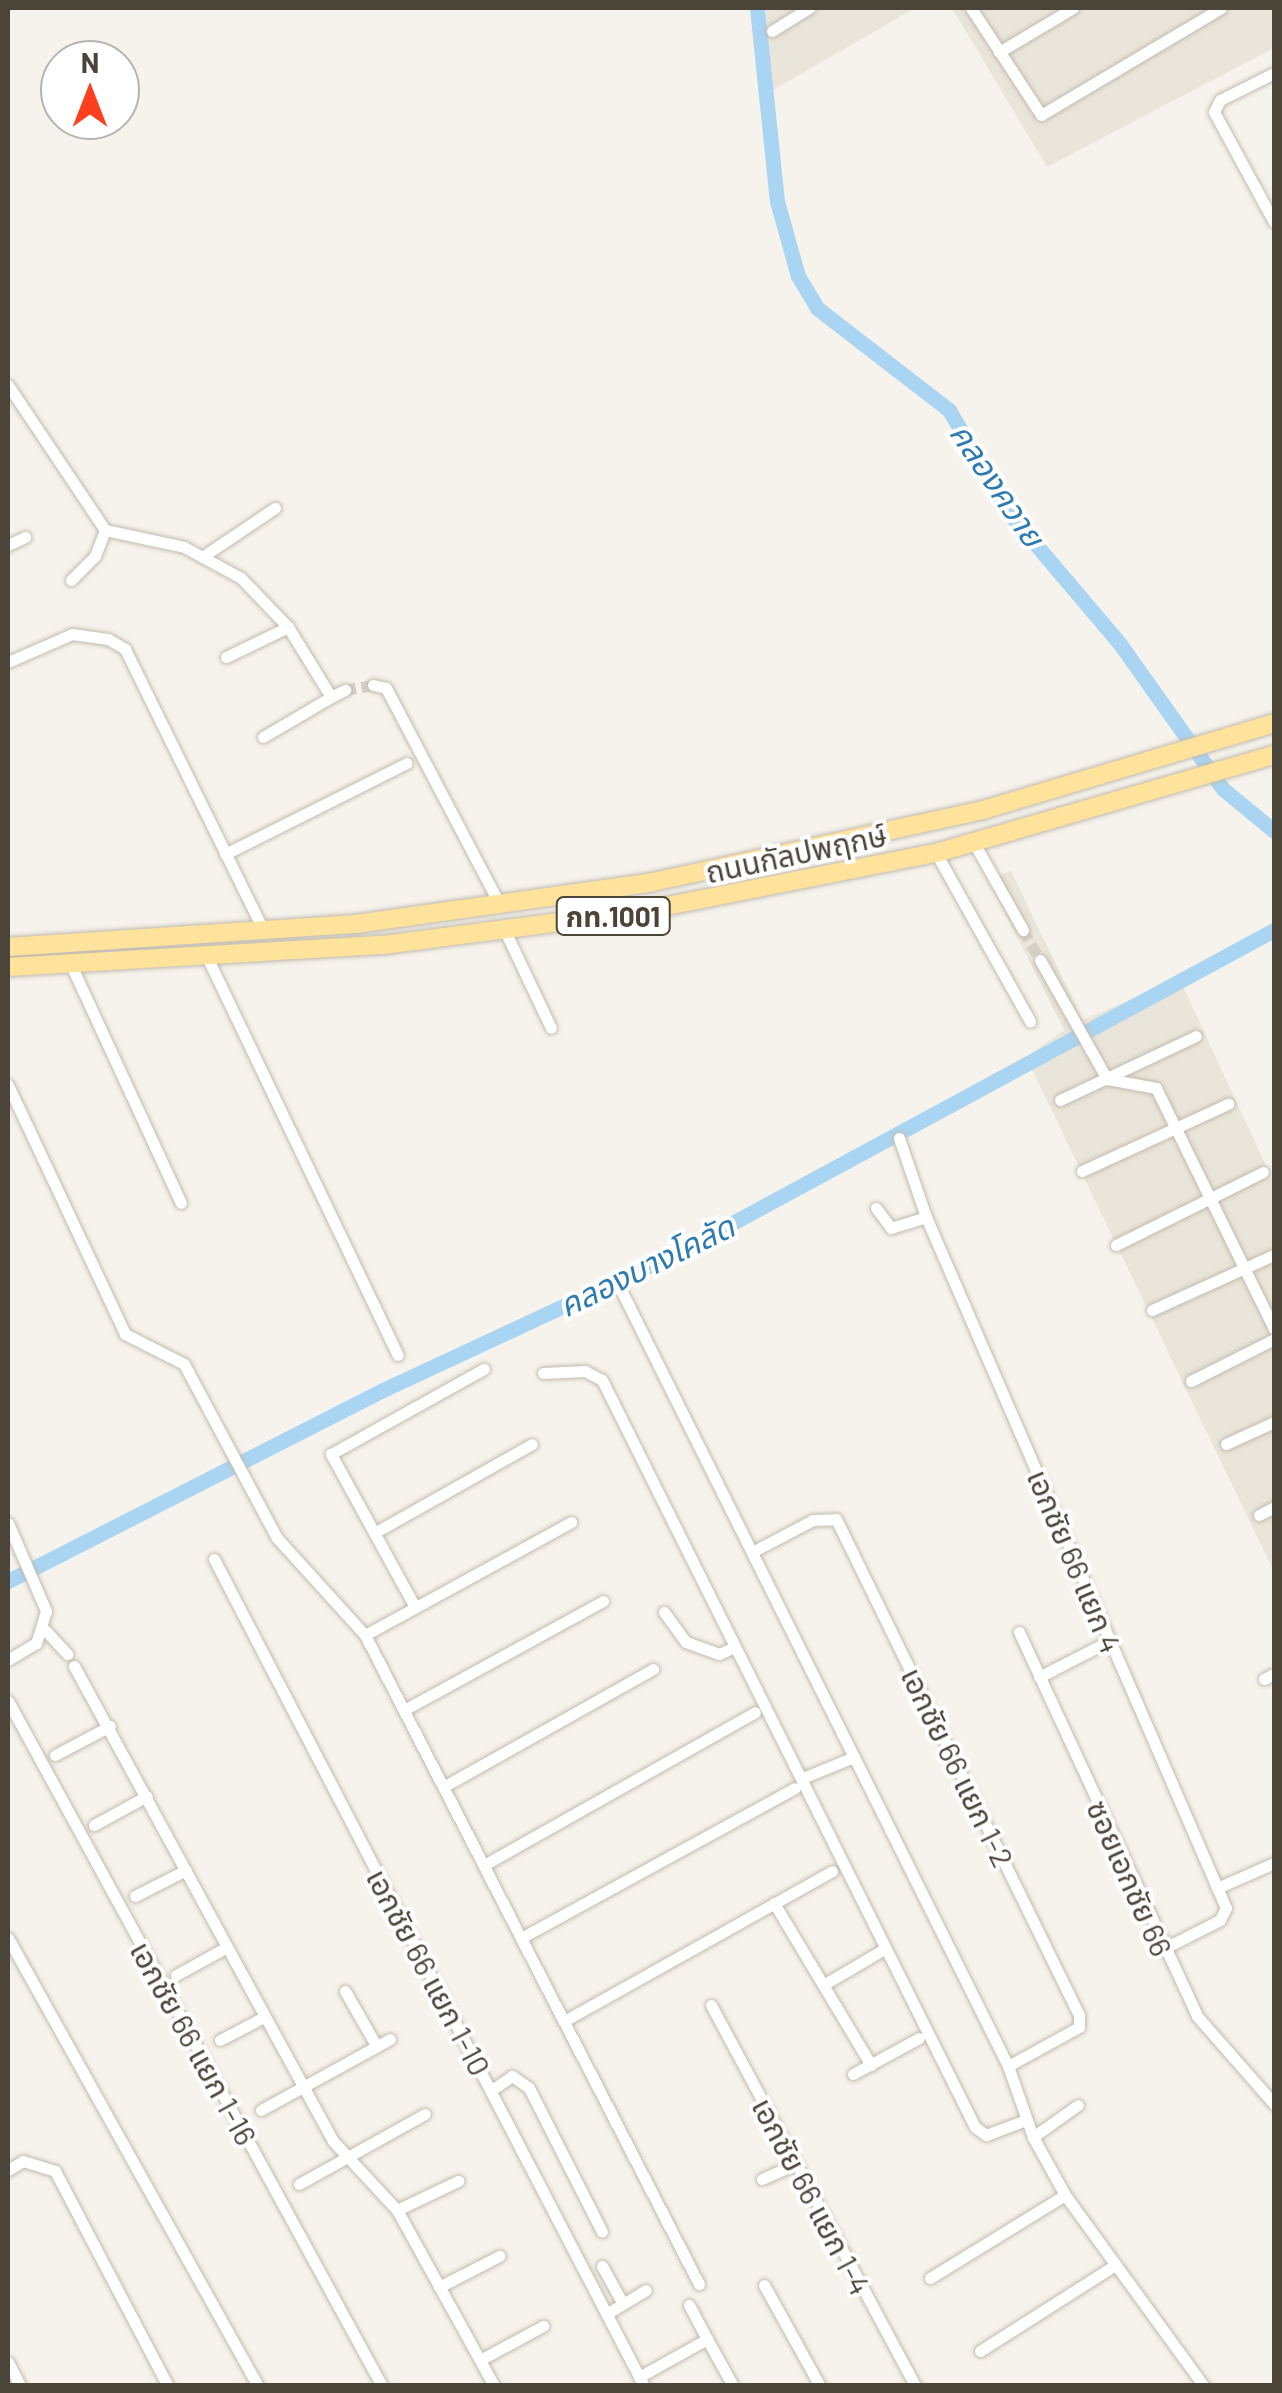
<!DOCTYPE html>
<meta charset="utf-8">
<style>
body{margin:0}
#map{position:relative;width:1282px;height:2393px;overflow:hidden;background:#f6f3ec;font-family:Barlow,"Noto Sans Thai",sans-serif}
div>[style]{position:absolute}
.residential>*{inset:0;background:#eae5da}
.canal>*{height:15px;margin:-7.5px;padding:0 7.5px;transform-origin:7.5px;border-radius:7.5px;background:#a9d4f2}
.minor-tunnel>*{height:11px;margin-top:-5.5px;transform-origin:0;background:repeating-linear-gradient(90deg,#d4d0c8 0 11px,transparent 0 16.5px)}
.roads{filter:drop-shadow(0 0 2px #c2bbae) drop-shadow(0 0 2px #c2bbae)}
.minor>*{height:11px;margin:-5.5px;padding:0 5.5px;transform-origin:5.5px;border-radius:5.5px;background:#fff}
.primary>*{height:18px;margin:-9px;padding:0 9px;transform-origin:9px;border-radius:9px;background:#ffe39c}
span{translate:-50% -50%;white-space:nowrap;text-align:center;line-height:1.15;-webkit-text-stroke:8px #fff;paint-order:stroke}
.shield-label span{padding:2px 8px;background:#fff;border:2px solid;border-radius:8px;-webkit-text-stroke-width:0}
.shield-label{font-size:28px;color:#4b4439;font-weight:700}
.street-label{font-size:30px;color:#4b4439}
.water-label{font-size:32px;color:#2e7ab2;font-style:italic}
.frame{position:absolute;inset:0;border:10px solid #4b4439;pointer-events:none}
.north{position:absolute;left:40px;top:40px;width:100px;height:100px;box-sizing:border-box;background:#fff;border:2px solid #b7b4b0;border-radius:50%;rotate:0deg;font-size:28px;font-weight:700;line-height:40px;text-align:center;color:#4b4439}
.north::after{content:'';display:block;margin:auto;width:35px;height:45px;background:#fc3f1d;clip-path:polygon(50% 0,100% 100%,50% 72%,0 100%)}
</style>
<div id="map">
<div class="residential">
<i style="clip-path:polygon(766px 8px,915px 8px,770px 92px)"></i>
<i style="clip-path:polygon(952px 8px,1274px 8px,1274px 48px,1047px 167px)"></i>
<i style="clip-path:polygon(1011px 871px,1083px 1020px,1179px 978px,1274px 1183px,1274px 1572px,1026px 1057px,1064px 1030px,988px 879px)"></i>
</div>
<div class="canal">
<i style="left:757px;top:8px;width:194px;rotate:84.1deg"></i>
<i style="left:777px;top:201px;width:78px;rotate:74.4deg"></i>
<i style="left:798px;top:276px;width:37px;rotate:59deg"></i>
<i style="left:817px;top:308px;width:167px;rotate:37.7deg"></i>
<i style="left:949px;top:410px;width:119px;rotate:59.8deg"></i>
<i style="left:1009px;top:513px;width:172px;rotate:49.7deg"></i>
<i style="left:1120px;top:644px;width:178px;rotate:54.6deg"></i>
<i style="left:1223px;top:789px;width:66px;rotate:39.5deg"></i>
<i style="left:8px;top:1581px;width:421px;rotate:-27deg"></i>
<i style="left:383px;top:1390px;width:324px;rotate:-25deg"></i>
<i style="left:677px;top:1253px;width:679px;rotate:-28.42deg"></i>
</div>
<div class="minor-tunnel">
<i style="left:345px;top:690px;width:28px;rotate:-10deg"></i>
<i style="left:1023px;top:930px;width:34px;rotate:60deg"></i>
</div>
<div class="roads">
<div class="minor">
<i style="left:971px;top:8px;width:128px;rotate:56.8deg"></i>
<i style="left:1041px;top:115px;width:209px;rotate:-30.7deg"></i>
<i style="left:772px;top:31px;width:44px;rotate:-31.9deg"></i>
<i style="left:999px;top:52px;width:86px;rotate:-30.7deg"></i>
<i style="left:1274px;top:73px;width:60px;rotate:153.4deg"></i>
<i style="left:1220px;top:100px;width:13px;rotate:117deg"></i>
<i style="left:1214px;top:112px;width:125px;rotate:61.4deg"></i>
<i style="left:8px;top:385px;width:174px;rotate:56.2deg"></i>
<i style="left:105px;top:530px;width:81px;rotate:12.1deg"></i>
<i style="left:184px;top:547px;width:65px;rotate:28.5deg"></i>
<i style="left:241px;top:578px;width:68px;rotate:46.2deg"></i>
<i style="left:288px;top:627px;width:82px;rotate:58.4deg"></i>
<i style="left:331px;top:697px;width:16px;rotate:-27deg"></i>
<i style="left:8px;top:545px;width:19px;rotate:-25deg"></i>
<i style="left:202px;top:557px;width:88px;rotate:-33.9deg"></i>
<i style="left:71px;top:580px;width:34px;rotate:-45deg"></i>
<i style="left:95px;top:556px;width:28px;rotate:-69deg"></i>
<i style="left:226px;top:657px;width:69px;rotate:-25.8deg"></i>
<i style="left:8px;top:662px;width:70px;rotate:-23.6deg"></i>
<i style="left:72px;top:634px;width:36px;rotate:8deg"></i>
<i style="left:108px;top:639px;width:20px;rotate:30deg"></i>
<i style="left:125px;top:649px;width:315px;rotate:63.8deg"></i>
<i style="left:373px;top:685px;width:13px;rotate:13deg"></i>
<i style="left:386px;top:688px;width:245px;rotate:62.3deg"></i>
<i style="left:263px;top:737px;width:79px;rotate:-30.5deg"></i>
<i style="left:974px;top:843px;width:100px;rotate:60.6deg"></i>
<i style="left:936px;top:853px;width:193px;rotate:60.8deg"></i>
<i style="left:225px;top:854px;width:203px;rotate:-26.6deg"></i>
<i style="left:505px;top:931px;width:107px;rotate:64.6deg"></i>
<i style="left:208px;top:959px;width:439px;rotate:64.4deg"></i>
<i style="left:1040px;top:960px;width:137px;rotate:60.6deg"></i>
<i style="left:1107px;top:1079px;width:50px;rotate:10.4deg"></i>
<i style="left:1156px;top:1088px;width:268px;rotate:63.9deg"></i>
<i style="left:71px;top:965px;width:262px;rotate:65.2deg"></i>
<i style="left:8px;top:1085px;width:275px;rotate:64.8deg"></i>
<i style="left:125px;top:1334px;width:66px;rotate:27deg"></i>
<i style="left:184px;top:1364px;width:197px;rotate:61.9deg"></i>
<i style="left:277px;top:1538px;width:131px;rotate:47.8deg"></i>
<i style="left:365px;top:1635px;width:730px;rotate:62.77deg"></i>
<i style="left:1060px;top:1100px;width:150px;rotate:-25.2deg"></i>
<i style="left:899px;top:1138px;width:83px;rotate:71.1deg"></i>
<i style="left:926px;top:1217px;width:753px;rotate:66.53deg"></i>
<i style="left:1226px;top:1908px;width:13px;rotate:117deg"></i>
<i style="left:1220px;top:1920px;width:66px;rotate:153deg"></i>
<i style="left:1082px;top:1171px;width:161px;rotate:-24.7deg"></i>
<i style="left:876px;top:1208px;width:25px;rotate:53deg"></i>
<i style="left:891px;top:1228px;width:37px;rotate:-17deg"></i>
<i style="left:1116px;top:1245px;width:164px;rotate:-26.4deg"></i>
<i style="left:618px;top:1284px;width:874px;rotate:63.49deg"></i>
<i style="left:1008px;top:2066px;width:75px;rotate:70.6deg"></i>
<i style="left:1033px;top:2137px;width:66px;rotate:61.1deg"></i>
<i style="left:1065px;top:2195px;width:236px;rotate:54deg"></i>
<i style="left:1152px;top:1310px;width:134px;rotate:-24.3deg"></i>
<i style="left:543px;top:1373px;width:42px;rotate:-2.7deg"></i>
<i style="left:585px;top:1371px;width:19px;rotate:28deg"></i>
<i style="left:602px;top:1380px;width:835px;rotate:63.47deg"></i>
<i style="left:975px;top:2127px;width:14px;rotate:36deg"></i>
<i style="left:986px;top:2135px;width:43px;rotate:-20.6deg"></i>
<i style="left:1191px;top:1381px;width:93px;rotate:-26.8deg"></i>
<i style="left:1226px;top:1444px;width:53px;rotate:-24.6deg"></i>
<i style="left:1259px;top:1515px;width:17px;rotate:-28deg"></i>
<i style="left:8px;top:1523px;width:96px;rotate:66.6deg"></i>
<i style="left:46px;top:1611px;width:34px;rotate:107deg"></i>
<i style="left:36px;top:1643px;width:33px;rotate:149deg"></i>
<i style="left:374px;top:1533px;width:181px;rotate:-29.4deg"></i>
<i style="left:752px;top:1552px;width:69px;rotate:-27.7deg"></i>
<i style="left:813px;top:1520px;width:23px;rotate:-2deg"></i>
<i style="left:836px;top:1519px;width:552px;rotate:63.9deg"></i>
<i style="left:1079px;top:2015px;width:12px;rotate:90deg"></i>
<i style="left:1079px;top:2027px;width:81px;rotate:151.2deg"></i>
<i style="left:214px;top:1559px;width:932px;rotate:62.53deg"></i>
<i style="left:415px;top:1607px;width:175px;rotate:-118.8deg"></i>
<i style="left:331px;top:1454px;width:175px;rotate:-29.1deg"></i>
<i style="left:664px;top:1612px;width:37px;rotate:54deg"></i>
<i style="left:686px;top:1642px;width:35px;rotate:20deg"></i>
<i style="left:719px;top:1654px;width:17px;rotate:-24deg"></i>
<i style="left:45px;top:1630px;width:33px;rotate:47deg"></i>
<i style="left:1019px;top:1632px;width:423px;rotate:65.1deg"></i>
<i style="left:1197px;top:2016px;width:117px;rotate:48.8deg"></i>
<i style="left:365px;top:1635px;width:235px;rotate:-28.7deg"></i>
<i style="left:74px;top:1666px;width:541px;rotate:61.4deg"></i>
<i style="left:333px;top:2141px;width:94px;rotate:47.2deg"></i>
<i style="left:397px;top:2210px;width:201px;rotate:61.1deg"></i>
<i style="left:1039px;top:1677px;width:79px;rotate:-27.2deg"></i>
<i style="left:1264px;top:1679px;width:11px;rotate:-27deg"></i>
<i style="left:8px;top:1701px;width:780px;rotate:61.37deg"></i>
<i style="left:404px;top:1710px;width:227px;rotate:-28.7deg"></i>
<i style="left:55px;top:1755px;width:62px;rotate:-27.8deg"></i>
<i style="left:805px;top:1777px;width:53px;rotate:-22.2deg"></i>
<i style="left:443px;top:1787px;width:241px;rotate:-29.3deg"></i>
<i style="left:94px;top:1825px;width:60px;rotate:-28.7deg"></i>
<i style="left:484px;top:1865px;width:311px;rotate:-29.4deg"></i>
<i style="left:1217px;top:1888px;width:62px;rotate:-23.7deg"></i>
<i style="left:135px;top:1896px;width:57px;rotate:-27deg"></i>
<i style="left:774px;top:1903px;width:189px;rotate:59.1deg"></i>
<i style="left:8px;top:1938px;width:513px;rotate:60.84deg"></i>
<i style="left:521px;top:1938px;width:312px;rotate:-28.7deg"></i>
<i style="left:176px;top:1975px;width:58px;rotate:-28.8deg"></i>
<i style="left:823px;top:1985px;width:67px;rotate:-30.4deg"></i>
<i style="left:345px;top:1991px;width:64px;rotate:60.3deg"></i>
<i style="left:711px;top:2005px;width:432px;rotate:61.8deg"></i>
<i style="left:564px;top:2021px;width:307px;rotate:-29.2deg"></i>
<i style="left:220px;top:2040px;width:47px;rotate:-27.6deg"></i>
<i style="left:853px;top:2074px;width:75px;rotate:-28.6deg"></i>
<i style="left:493px;top:2089px;width:23px;rotate:-34deg"></i>
<i style="left:512px;top:2076px;width:21px;rotate:35deg"></i>
<i style="left:529px;top:2088px;width:161px;rotate:63.1deg"></i>
<i style="left:261px;top:2110px;width:147px;rotate:-28.8deg"></i>
<i style="left:1033px;top:2137px;width:55px;rotate:-35.4deg"></i>
<i style="left:8px;top:2170px;width:17px;rotate:-31deg"></i>
<i style="left:23px;top:2161px;width:34px;rotate:17deg"></i>
<i style="left:55px;top:2171px;width:243px;rotate:62.3deg"></i>
<i style="left:762px;top:2179px;width:36px;rotate:-24deg"></i>
<i style="left:299px;top:2184px;width:144px;rotate:-29.1deg"></i>
<i style="left:397px;top:2210px;width:68px;rotate:-25.4deg"></i>
<i style="left:602px;top:2266px;width:43px;rotate:61.1deg"></i>
<i style="left:930px;top:2278px;width:158px;rotate:-31.6deg"></i>
<i style="left:764px;top:2285px;width:115px;rotate:61deg"></i>
<i style="left:439px;top:2287px;width:68px;rotate:-27.3deg"></i>
<i style="left:689px;top:2305px;width:38px;rotate:62deg"></i>
<i style="left:608px;top:2313px;width:44px;rotate:-31.2deg"></i>
<i style="left:980px;top:2351px;width:160px;rotate:-32.5deg"></i>
<i style="left:480px;top:2360px;width:72px;rotate:-28.4deg"></i>
<i style="left:8px;top:2362px;width:27px;rotate:63deg"></i>
<i style="left:639px;top:2377px;width:78px;rotate:-29.2deg"></i>
<i style="left:707px;top:2339px;width:54px;rotate:61deg"></i>
</div>
<div class="primary">
<i style="left:8px;top:947px;width:349px;rotate:-3.8deg"></i>
<i style="left:356px;top:924px;width:300px;rotate:-8deg"></i>
<i style="left:653px;top:882px;width:338px;rotate:-12.3deg"></i>
<i style="left:983px;top:810px;width:304px;rotate:-16.6deg"></i>
<i style="left:8px;top:967px;width:376px;rotate:-3.4deg"></i>
<i style="left:383px;top:945px;width:256px;rotate:-7.4deg"></i>
<i style="left:637px;top:912px;width:305px;rotate:-11.2deg"></i>
<i style="left:936px;top:853px;width:352px;rotate:-16.2deg"></i>
</div>
</div>
<div class="shield-label">
<span style="left:613px;top:916px">กท.1001</span>
</div>
<div class="street-label">
<span style="left:796px;top:853px;rotate:-12deg">ถนนกัลปพฤกษ์</span>
<span style="left:1075px;top:1561px;rotate:67deg">เอกชัย 66 แยก 4</span>
<span style="left:958px;top:1767px;rotate:64deg">เอกชัย 66 แยก 1-2</span>
<span style="left:1130px;top:1878px;rotate:66deg">ซอยเอกชัย 66</span>
<span style="left:429px;top:1972px;rotate:62deg">เอกชัย 66 แยก 1-10</span>
<span style="left:194px;top:2043px;rotate:61deg">เอกชัย 66 แยก 1-16</span>
<span style="left:812px;top:2196px;rotate:62deg">เอกชัย 66 แยก 1-4</span>
</div>
<div class="water-label">
<span style="left:998px;top:484px;rotate:56deg">คลองควาย</span>
<span style="left:646px;top:1265px;rotate:-26deg">คลองบางโคลัด</span>
</div>
<div class="frame"></div>
<div class="north">N</div>
</div>
